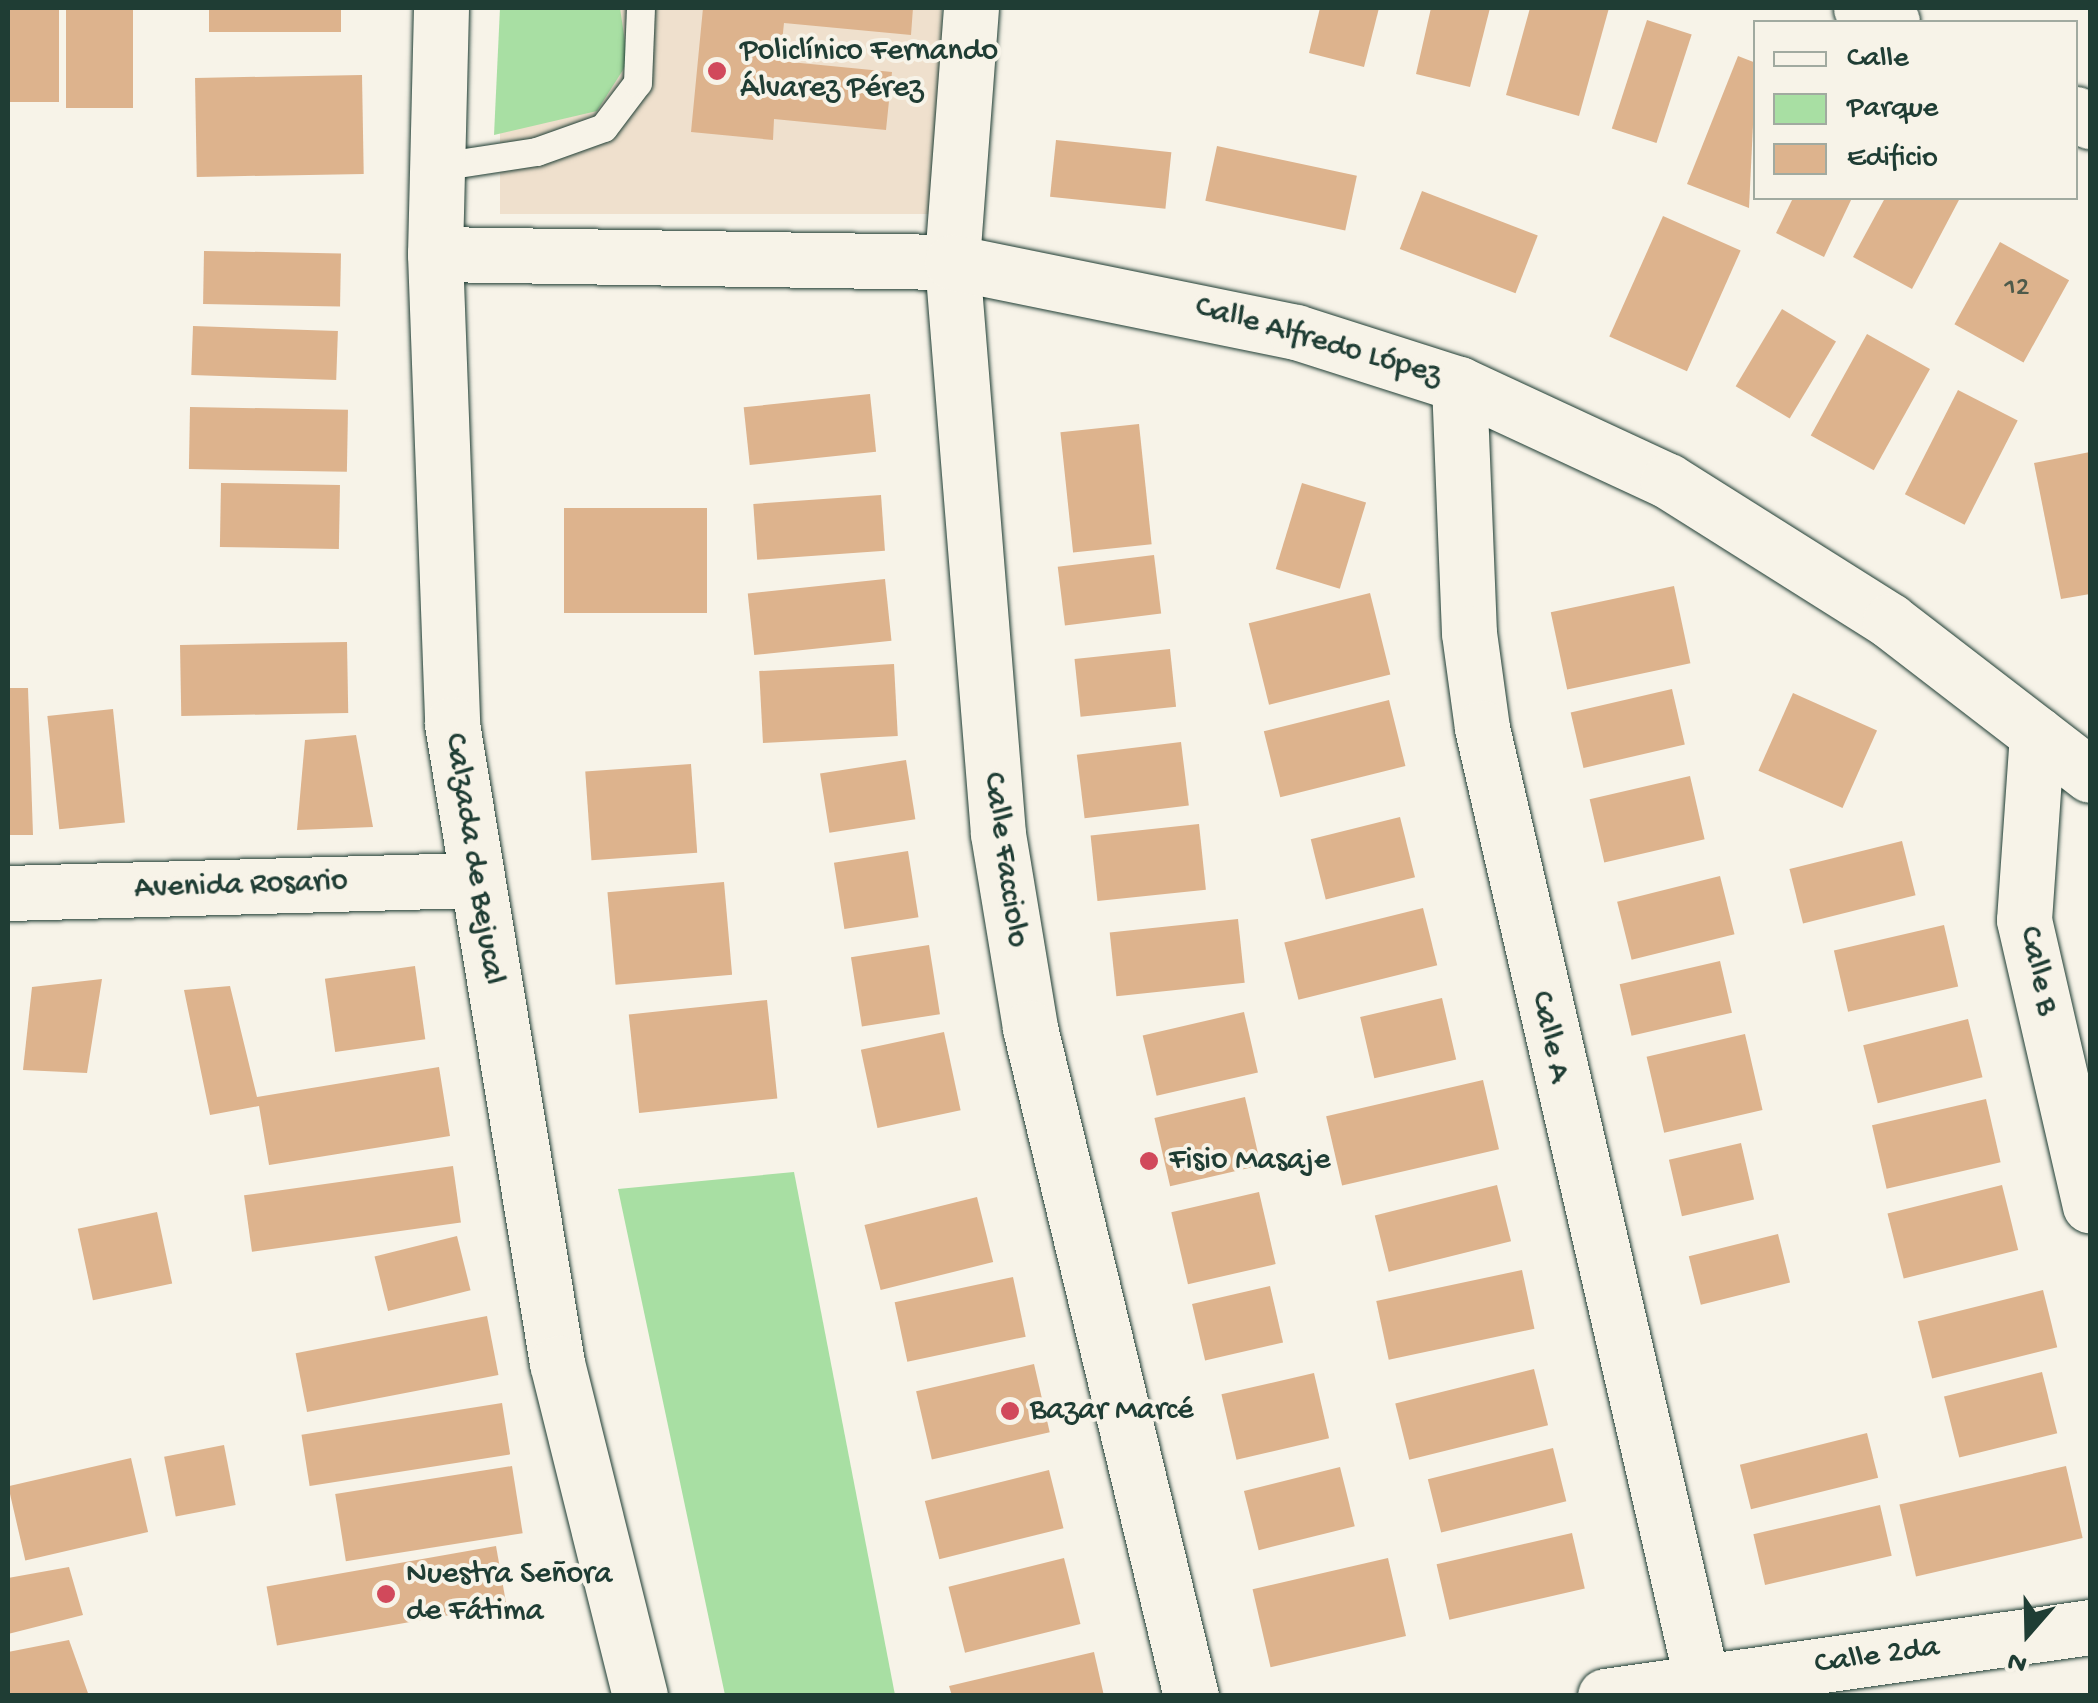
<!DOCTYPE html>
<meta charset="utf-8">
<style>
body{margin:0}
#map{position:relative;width:2098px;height:1703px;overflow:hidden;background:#f7f3e8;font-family:"Gochi Hand",sans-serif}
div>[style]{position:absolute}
.built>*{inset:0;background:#efe0cd;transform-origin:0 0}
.green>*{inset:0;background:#a8dfa3}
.building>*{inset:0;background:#ddb38d;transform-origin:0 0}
.roads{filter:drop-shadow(0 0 2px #1f3d34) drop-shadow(0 0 2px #1f3d34)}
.lane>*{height:28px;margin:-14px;padding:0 14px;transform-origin:14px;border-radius:14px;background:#f7f3e8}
.street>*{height:55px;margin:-27.5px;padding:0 27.5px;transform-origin:27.5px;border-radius:27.5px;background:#f7f3e8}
.secondary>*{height:55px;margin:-27.5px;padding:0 27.5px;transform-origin:27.5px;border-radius:27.5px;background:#f7f3e8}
.primary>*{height:55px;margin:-27.5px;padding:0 27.5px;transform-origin:27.5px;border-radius:27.5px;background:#f7f3e8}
.dots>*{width:28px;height:28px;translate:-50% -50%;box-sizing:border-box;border:5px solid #f7f3e8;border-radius:50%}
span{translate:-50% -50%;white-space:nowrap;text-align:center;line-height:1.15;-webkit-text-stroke:8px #f7f3e8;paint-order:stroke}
.number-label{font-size:28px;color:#4e5a4a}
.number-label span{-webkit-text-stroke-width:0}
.poi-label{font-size:32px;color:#1f3d34}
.left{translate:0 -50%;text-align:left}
.street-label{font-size:32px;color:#1f3d34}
.frame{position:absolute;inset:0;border:10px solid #1f3d34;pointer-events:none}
.legend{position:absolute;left:1753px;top:20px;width:325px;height:180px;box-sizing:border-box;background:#f7f3e8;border:2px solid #a1aaa0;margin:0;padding:12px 18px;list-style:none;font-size:30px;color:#1f3d34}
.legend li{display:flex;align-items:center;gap:20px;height:50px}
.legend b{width:50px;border:2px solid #a1aaa0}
.north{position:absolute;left:1978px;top:1583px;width:100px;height:100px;-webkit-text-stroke:8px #f7f3e8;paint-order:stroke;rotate:200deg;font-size:28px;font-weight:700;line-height:40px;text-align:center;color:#1f3d34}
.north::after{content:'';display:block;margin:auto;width:35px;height:45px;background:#1f3d34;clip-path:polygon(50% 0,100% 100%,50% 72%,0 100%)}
</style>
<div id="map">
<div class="built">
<i style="left:500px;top:8px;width:442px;height:206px"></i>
</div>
<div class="green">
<i style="clip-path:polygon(500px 8px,620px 8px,628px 62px,597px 111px,494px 135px)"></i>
<i style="clip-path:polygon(794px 1172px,895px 1695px,725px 1695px,618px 1189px)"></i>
</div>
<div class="building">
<i style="left:8px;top:8px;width:51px;height:94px"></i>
<i style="left:66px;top:8px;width:67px;height:100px"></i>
<i style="left:209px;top:8px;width:132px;height:24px"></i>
<i style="clip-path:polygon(703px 8px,913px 8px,911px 35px,784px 23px,780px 61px,892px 72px,886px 130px,774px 119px,773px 140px,691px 132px)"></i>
<i style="clip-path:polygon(1320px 8px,1379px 8px,1364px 67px,1309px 53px)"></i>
<i style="clip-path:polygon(1431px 8px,1490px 8px,1470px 87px,1416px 74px)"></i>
<i style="clip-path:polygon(1530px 8px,1609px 8px,1579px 116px,1506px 95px)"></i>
<i style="left:1647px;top:20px;width:47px;height:114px;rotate:18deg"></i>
<i style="clip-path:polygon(1738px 56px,1756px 63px,1749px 208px,1687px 184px)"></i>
<i style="left:362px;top:75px;width:99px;height:167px;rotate:89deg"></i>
<i style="left:1056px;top:140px;width:116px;height:57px;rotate:6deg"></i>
<i style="left:1217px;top:146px;width:143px;height:56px;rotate:12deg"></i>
<i style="left:1422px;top:191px;width:124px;height:62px;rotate:21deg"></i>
<i style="clip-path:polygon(1793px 198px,1852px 198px,1824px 257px,1776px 233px)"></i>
<i style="clip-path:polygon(1885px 198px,1960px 198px,1912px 289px,1853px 257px)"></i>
<i style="left:1663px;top:216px;width:85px;height:132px;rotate:24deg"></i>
<i style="left:2000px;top:242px;width:79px;height:94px;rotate:29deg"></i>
<i style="left:204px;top:251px;width:137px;height:53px;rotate:1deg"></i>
<i style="left:1782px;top:309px;width:63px;height:90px;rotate:31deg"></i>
<i style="left:193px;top:326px;width:145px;height:49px;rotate:2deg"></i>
<i style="left:1867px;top:334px;width:72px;height:116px;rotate:29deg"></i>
<i style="left:1958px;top:390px;width:67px;height:117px;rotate:27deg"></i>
<i style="left:870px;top:394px;width:58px;height:127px;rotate:84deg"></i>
<i style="left:190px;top:407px;width:158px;height:62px;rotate:1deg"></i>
<i style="left:1139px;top:424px;width:121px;height:79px;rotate:84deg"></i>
<i style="clip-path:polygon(2090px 452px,2090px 594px,2061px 599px,2034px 463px)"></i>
<i style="left:221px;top:483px;width:119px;height:64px;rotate:1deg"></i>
<i style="left:1302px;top:483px;width:67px;height:90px;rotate:17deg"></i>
<i style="left:881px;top:495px;width:56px;height:128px;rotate:86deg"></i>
<i style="left:707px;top:508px;width:105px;height:143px;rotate:90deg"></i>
<i style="left:1154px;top:555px;width:59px;height:97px;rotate:83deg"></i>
<i style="left:885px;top:579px;width:62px;height:138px;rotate:84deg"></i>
<i style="left:1674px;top:586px;width:79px;height:126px;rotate:78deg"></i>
<i style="left:1370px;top:593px;width:84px;height:125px;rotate:76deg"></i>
<i style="left:347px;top:642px;width:71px;height:167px;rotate:89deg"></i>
<i style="left:1170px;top:649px;width:58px;height:96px;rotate:84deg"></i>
<i style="left:894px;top:664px;width:72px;height:135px;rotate:87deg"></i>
<i style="clip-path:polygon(8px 688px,28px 688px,33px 835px,8px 835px)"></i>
<i style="left:1672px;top:689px;width:57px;height:104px;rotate:77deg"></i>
<i style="left:1793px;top:693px;width:92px;height:85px;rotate:24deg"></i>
<i style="left:1389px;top:700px;width:68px;height:129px;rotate:76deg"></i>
<i style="left:113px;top:709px;width:114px;height:66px;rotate:84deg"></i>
<i style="clip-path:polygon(356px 735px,373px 827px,297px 830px,305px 740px)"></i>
<i style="left:1181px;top:742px;width:64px;height:105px;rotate:83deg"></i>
<i style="left:906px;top:760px;width:60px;height:87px;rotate:81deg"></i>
<i style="left:691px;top:764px;width:89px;height:106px;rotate:86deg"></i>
<i style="left:1690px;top:776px;width:65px;height:103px;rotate:77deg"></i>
<i style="left:1400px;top:817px;width:62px;height:92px;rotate:76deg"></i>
<i style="left:1199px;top:824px;width:66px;height:109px;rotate:84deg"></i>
<i style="left:1902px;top:841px;width:56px;height:116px;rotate:76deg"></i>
<i style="left:908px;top:851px;width:67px;height:75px;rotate:81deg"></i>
<i style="left:1720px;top:876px;width:60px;height:106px;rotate:76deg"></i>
<i style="left:724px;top:882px;width:93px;height:117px;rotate:85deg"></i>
<i style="left:1423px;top:908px;width:59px;height:143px;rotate:76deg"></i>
<i style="left:1238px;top:919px;width:64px;height:129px;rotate:84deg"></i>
<i style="left:1944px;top:925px;width:63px;height:113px;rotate:77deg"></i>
<i style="left:929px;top:945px;width:70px;height:79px;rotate:81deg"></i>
<i style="left:1720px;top:961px;width:53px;height:103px;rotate:77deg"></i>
<i style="left:415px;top:966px;width:74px;height:91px;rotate:82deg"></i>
<i style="clip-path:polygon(102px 979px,87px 1073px,23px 1070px,32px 987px)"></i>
<i style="clip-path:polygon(230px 986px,257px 1097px,439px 1067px,450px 1136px,269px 1165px,259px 1106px,210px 1115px,184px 990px)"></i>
<i style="left:1442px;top:998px;width:63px;height:84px;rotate:77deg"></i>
<i style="left:767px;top:1000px;width:99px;height:139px;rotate:84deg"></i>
<i style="left:1244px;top:1012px;width:62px;height:104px;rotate:77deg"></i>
<i style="left:1968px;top:1019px;width:60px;height:108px;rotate:76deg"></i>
<i style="left:944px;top:1032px;width:80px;height:85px;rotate:78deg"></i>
<i style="left:1745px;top:1034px;width:78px;height:101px;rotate:77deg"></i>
<i style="left:1483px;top:1080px;width:71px;height:161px;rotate:77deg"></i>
<i style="left:1245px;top:1097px;width:70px;height:93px;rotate:77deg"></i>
<i style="left:1986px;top:1099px;width:65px;height:117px;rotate:77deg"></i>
<i style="left:1741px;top:1143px;width:58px;height:74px;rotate:77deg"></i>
<i style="left:453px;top:1166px;width:57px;height:211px;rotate:82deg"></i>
<i style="left:1497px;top:1185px;width:58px;height:126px;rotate:76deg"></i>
<i style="left:2002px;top:1185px;width:67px;height:118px;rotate:76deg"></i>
<i style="left:1259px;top:1192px;width:74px;height:90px;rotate:77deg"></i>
<i style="left:977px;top:1197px;width:67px;height:116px;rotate:76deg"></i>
<i style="left:157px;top:1212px;width:73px;height:81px;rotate:78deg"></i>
<i style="left:1778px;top:1234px;width:50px;height:92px;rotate:76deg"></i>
<i style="left:457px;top:1236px;width:56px;height:85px;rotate:76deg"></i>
<i style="left:1522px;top:1270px;width:60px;height:149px;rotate:78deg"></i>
<i style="left:1013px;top:1277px;width:61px;height:121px;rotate:78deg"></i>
<i style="left:1270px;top:1286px;width:58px;height:80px;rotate:77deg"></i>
<i style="left:2043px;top:1290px;width:59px;height:129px;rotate:76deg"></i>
<i style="left:487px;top:1316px;width:60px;height:195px;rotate:79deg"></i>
<i style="left:1034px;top:1364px;width:70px;height:121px;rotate:77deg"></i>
<i style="left:1534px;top:1369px;width:58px;height:143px;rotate:76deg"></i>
<i style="left:2042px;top:1372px;width:63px;height:101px;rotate:76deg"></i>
<i style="left:1314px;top:1373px;width:67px;height:95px;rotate:77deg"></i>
<i style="left:502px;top:1403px;width:52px;height:203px;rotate:81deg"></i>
<i style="left:1867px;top:1433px;width:46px;height:131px;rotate:76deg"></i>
<i style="left:224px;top:1445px;width:61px;height:61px;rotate:79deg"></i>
<i style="left:1553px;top:1448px;width:55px;height:129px;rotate:76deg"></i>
<i style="left:131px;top:1458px;width:76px;height:126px;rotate:77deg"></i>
<i style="left:512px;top:1466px;width:68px;height:179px;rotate:81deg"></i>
<i style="left:2066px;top:1466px;width:74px;height:171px;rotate:77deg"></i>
<i style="left:1340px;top:1467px;width:61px;height:99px;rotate:76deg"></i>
<i style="left:1049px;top:1470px;width:60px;height:128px;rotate:76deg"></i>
<i style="left:1880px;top:1505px;width:52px;height:130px;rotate:77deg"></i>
<i style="left:1572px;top:1533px;width:57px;height:139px;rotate:77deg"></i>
<i style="left:496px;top:1546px;width:60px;height:233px;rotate:80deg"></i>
<i style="left:1064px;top:1558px;width:68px;height:119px;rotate:76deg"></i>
<i style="left:1388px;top:1558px;width:80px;height:139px;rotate:77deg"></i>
<i style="clip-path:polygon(69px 1567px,83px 1615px,8px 1634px,8px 1578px)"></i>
<i style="clip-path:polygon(69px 1640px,89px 1696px,8px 1696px,8px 1652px)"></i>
<i style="clip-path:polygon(1094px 1652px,1104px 1696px,952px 1696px,949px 1686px)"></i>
</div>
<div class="roads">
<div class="lane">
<i style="left:439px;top:167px;width:99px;rotate:-8.7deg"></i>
<i style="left:537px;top:152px;width:71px;rotate:-19.7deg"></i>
<i style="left:604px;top:128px;width:56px;rotate:-52.9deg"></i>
<i style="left:638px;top:83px;width:75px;rotate:-87.7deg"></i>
</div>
<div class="street">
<i style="left:971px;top:8px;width:255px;rotate:94.3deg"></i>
<i style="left:952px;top:262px;width:574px;rotate:85.4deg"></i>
<i style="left:998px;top:834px;width:197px;rotate:80.6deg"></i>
<i style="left:1030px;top:1028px;width:687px;rotate:76.45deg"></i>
<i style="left:1861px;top:8px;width:34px;rotate:24deg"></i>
<i style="left:2076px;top:114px;width:16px;rotate:27deg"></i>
<i style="left:435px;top:254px;width:517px;rotate:0.89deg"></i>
<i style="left:952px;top:262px;width:351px;rotate:11.5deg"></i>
<i style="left:1296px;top:332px;width:171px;rotate:17.7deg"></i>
<i style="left:1459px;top:384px;width:230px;rotate:24.9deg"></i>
<i style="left:1668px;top:481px;width:262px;rotate:32.2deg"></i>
<i style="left:1890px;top:621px;width:252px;rotate:37.6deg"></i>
<i style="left:1459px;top:384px;width:249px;rotate:87.7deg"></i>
<i style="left:1469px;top:633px;width:96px;rotate:82.2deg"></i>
<i style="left:1482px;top:728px;width:979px;rotate:77.01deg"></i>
<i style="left:2037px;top:734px;width:186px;rotate:94deg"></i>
<i style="left:2024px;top:920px;width:293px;rotate:77deg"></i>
<i style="left:1605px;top:1696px;width:490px;rotate:-8.1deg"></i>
</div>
<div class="secondary">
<i style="left:8px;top:893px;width:466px;rotate:-1.6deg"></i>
</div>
<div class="primary">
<i style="left:441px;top:8px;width:246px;rotate:91.4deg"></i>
<i style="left:435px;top:254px;width:470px;rotate:87.9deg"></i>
<i style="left:452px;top:724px;width:648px;rotate:80.67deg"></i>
<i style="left:557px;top:1363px;width:343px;rotate:76deg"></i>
</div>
</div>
<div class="dots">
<i style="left:717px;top:71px;background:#d1495b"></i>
<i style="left:1149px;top:1161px;background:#d1495b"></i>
<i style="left:1010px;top:1411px;background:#d1495b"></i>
<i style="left:386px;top:1594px;background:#d1495b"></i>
</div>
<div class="number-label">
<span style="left:2017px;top:289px">12</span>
</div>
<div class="poi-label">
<span class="left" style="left:740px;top:71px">Policlínico Fernando<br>Álvarez Pérez</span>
<span class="left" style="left:1169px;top:1161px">Fisio Masaje</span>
<span class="left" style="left:1030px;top:1411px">Bazar Marcé</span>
<span class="left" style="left:406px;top:1594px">Nuestra Señora<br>de Fátima</span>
</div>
<div class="street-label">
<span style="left:1318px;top:342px;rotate:16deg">Calle Alfredo López</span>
<span style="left:473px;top:859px;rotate:81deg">Calzada de Bejucal</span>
<span style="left:1004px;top:860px;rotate:82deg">Calle Facciolo</span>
<span style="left:241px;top:886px;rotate:-2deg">Avenida Rosario</span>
<span style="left:2037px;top:971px;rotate:78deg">Calle B</span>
<span style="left:1549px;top:1037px;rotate:78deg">Calle A</span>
<span style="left:1877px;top:1657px;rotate:-8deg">Calle 2da</span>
</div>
<div class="frame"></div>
<ul class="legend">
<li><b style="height:12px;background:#f7f3e8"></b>Calle</li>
<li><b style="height:28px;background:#a8dfa3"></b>Parque</li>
<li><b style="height:28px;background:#ddb38d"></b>Edificio</li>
</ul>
<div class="north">N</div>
</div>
